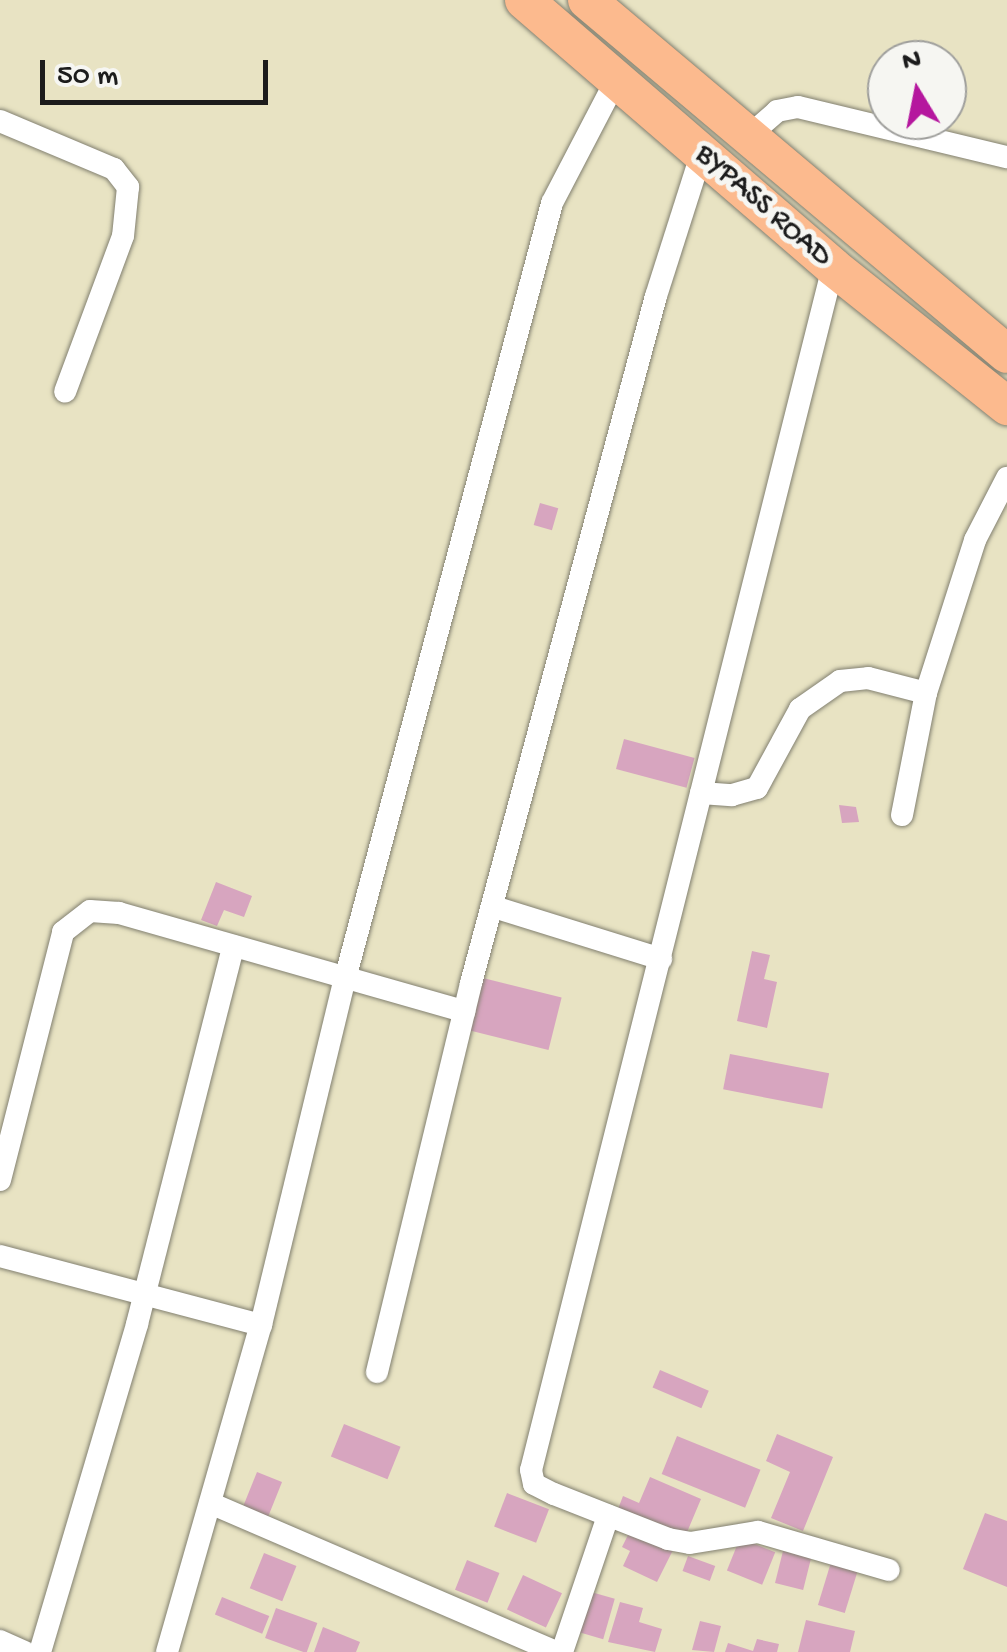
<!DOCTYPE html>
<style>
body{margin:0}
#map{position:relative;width:1007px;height:1652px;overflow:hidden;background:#e8e3c3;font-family:"Gochi Hand",sans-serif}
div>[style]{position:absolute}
.building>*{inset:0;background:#d7a5bf;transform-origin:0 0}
.roads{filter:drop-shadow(0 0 2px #828070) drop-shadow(0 0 2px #828070)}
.minor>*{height:22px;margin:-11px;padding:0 11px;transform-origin:11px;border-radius:11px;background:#fff}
.primary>*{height:38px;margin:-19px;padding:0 19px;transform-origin:19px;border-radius:19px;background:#fcba8e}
span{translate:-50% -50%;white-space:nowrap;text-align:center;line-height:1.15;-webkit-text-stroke:10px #f6f6f2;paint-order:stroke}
.street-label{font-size:30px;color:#1c1c1c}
.north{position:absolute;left:867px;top:40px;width:100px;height:100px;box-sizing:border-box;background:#f6f6f2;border:2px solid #9f9f9c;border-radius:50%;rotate:350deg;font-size:28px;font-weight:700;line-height:40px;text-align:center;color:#1c1c1c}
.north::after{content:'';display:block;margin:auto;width:35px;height:45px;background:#b5179e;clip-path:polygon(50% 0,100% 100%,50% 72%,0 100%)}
.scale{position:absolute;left:40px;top:60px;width:228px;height:45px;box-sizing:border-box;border:5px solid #1c1c1c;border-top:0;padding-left:12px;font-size:30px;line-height:35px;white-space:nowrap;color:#1c1c1c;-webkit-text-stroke:8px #f6f6f2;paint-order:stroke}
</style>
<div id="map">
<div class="building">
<i style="left:540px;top:503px;width:19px;height:23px;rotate:16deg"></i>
<i style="left:624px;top:739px;width:73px;height:31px;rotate:15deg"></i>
<i style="clip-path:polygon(839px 805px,856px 807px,859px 822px,842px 823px)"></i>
<i style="clip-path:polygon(216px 882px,252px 896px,244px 917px,224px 910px,217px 926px,201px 920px)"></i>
<i style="clip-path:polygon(752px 951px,770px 955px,764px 979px,777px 982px,767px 1028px,737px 1021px)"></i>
<i style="left:483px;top:978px;width:81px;height:54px;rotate:14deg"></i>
<i style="left:730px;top:1054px;width:101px;height:36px;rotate:11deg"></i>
<i style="left:660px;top:1370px;width:53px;height:19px;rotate:23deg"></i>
<i style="left:344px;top:1424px;width:61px;height:35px;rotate:22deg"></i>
<i style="clip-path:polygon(777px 1434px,833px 1457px,803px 1531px,771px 1518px,790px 1472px,766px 1461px)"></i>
<i style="left:677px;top:1436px;width:90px;height:41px;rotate:22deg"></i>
<i style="left:257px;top:1472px;width:27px;height:41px;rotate:22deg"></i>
<i style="clip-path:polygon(650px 1477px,701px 1499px,685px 1537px,618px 1509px,623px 1496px,639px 1503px)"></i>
<i style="left:507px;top:1493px;width:45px;height:36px;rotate:21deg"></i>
<i style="clip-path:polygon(985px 1513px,1007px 1521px,1007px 1587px,963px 1569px)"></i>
<i style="clip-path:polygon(631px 1529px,673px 1550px,657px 1582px,623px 1566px,630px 1551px,622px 1547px)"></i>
<i style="left:740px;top:1538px;width:38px;height:35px;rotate:22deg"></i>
<i style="left:783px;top:1551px;width:29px;height:33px;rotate:14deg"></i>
<i style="left:264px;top:1553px;width:35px;height:38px;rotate:22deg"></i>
<i style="left:688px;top:1556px;width:29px;height:16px;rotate:20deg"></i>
<i style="left:832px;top:1559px;width:28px;height:48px;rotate:17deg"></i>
<i style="left:467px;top:1560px;width:35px;height:32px;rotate:22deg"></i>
<i style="left:523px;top:1575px;width:43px;height:38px;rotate:25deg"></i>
<i style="left:584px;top:1590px;width:32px;height:42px;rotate:16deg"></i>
<i style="left:222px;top:1597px;width:51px;height:19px;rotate:22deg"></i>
<i style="clip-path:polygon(620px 1602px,643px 1608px,639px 1622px,662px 1629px,655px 1652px,608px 1642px)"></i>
<i style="left:276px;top:1608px;width:44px;height:32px;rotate:20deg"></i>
<i style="clip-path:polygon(806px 1620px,855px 1631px,850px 1652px,798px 1652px)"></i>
<i style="clip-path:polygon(700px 1621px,721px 1626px,714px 1652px,692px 1650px)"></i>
<i style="clip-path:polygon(323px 1627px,360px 1642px,356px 1652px,314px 1652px)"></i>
<i style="clip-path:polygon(757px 1639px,779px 1644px,777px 1652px,725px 1652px,728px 1643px,753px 1651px)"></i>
</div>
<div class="roads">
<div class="minor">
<i style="left:0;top:121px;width:124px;rotate:22.8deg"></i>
<i style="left:114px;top:169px;width:23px;rotate:52deg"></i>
<i style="left:128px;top:187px;width:49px;rotate:95.8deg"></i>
<i style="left:123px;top:236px;width:166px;rotate:110.4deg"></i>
<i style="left:751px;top:134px;width:35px;rotate:-41deg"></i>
<i style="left:777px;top:111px;width:21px;rotate:-11deg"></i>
<i style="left:798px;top:107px;width:215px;rotate:13.5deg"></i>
<i style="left:833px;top:267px;width:1240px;rotate:104.09deg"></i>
<i style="left:531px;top:1470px;width:14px;rotate:78deg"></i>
<i style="left:534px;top:1484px;width:22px;rotate:27deg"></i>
<i style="left:554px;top:1494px;width:123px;rotate:21.5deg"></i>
<i style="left:668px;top:1539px;width:22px;rotate:10deg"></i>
<i style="left:690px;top:1543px;width:69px;rotate:-9.2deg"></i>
<i style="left:758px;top:1532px;width:136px;rotate:16.2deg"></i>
<i style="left:701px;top:793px;width:31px;rotate:4deg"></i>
<i style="left:732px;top:795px;width:26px;rotate:-16deg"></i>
<i style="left:757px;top:788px;width:90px;rotate:-61.4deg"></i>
<i style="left:800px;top:709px;width:49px;rotate:-35deg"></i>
<i style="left:840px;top:681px;width:28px;rotate:-6deg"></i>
<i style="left:868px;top:678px;width:60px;rotate:14.5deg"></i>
<i style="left:902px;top:815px;width:124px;rotate:-78.9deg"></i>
<i style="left:926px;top:693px;width:161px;rotate:-72.2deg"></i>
<i style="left:975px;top:540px;width:70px;rotate:-62.7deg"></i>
<i style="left:494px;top:907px;width:175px;rotate:17.3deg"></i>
<i style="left:0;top:1180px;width:256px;rotate:-75.7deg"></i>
<i style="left:63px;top:932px;width:34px;rotate:-38deg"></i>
<i style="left:90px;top:911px;width:29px;rotate:4deg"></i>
<i style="left:119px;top:913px;width:359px;rotate:15.9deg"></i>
<i style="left:0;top:1256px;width:270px;rotate:14.8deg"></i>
<i style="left:377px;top:1372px;width:400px;rotate:-76.4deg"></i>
<i style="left:471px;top:983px;width:711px;rotate:-74.93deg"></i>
<i style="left:656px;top:296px;width:148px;rotate:-72.3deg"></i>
<i style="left:210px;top:1503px;width:377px;rotate:23.3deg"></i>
<i style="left:0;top:1641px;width:27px;rotate:24deg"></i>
<i style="left:40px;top:1652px;width:342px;rotate:-73.5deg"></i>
<i style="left:137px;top:1324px;width:390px;rotate:-75.7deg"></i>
<i style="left:167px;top:1652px;width:340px;rotate:-74deg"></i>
<i style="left:261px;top:1325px;width:356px;rotate:-76.4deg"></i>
<i style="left:345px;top:979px;width:803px;rotate:-75.06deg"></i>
<i style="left:552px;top:203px;width:139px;rotate:-62.5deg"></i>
<i style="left:562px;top:1652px;width:144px;rotate:-71.3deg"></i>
</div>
<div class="primary">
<i style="left:524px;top:0;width:408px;rotate:40.8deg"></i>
<i style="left:833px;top:267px;width:223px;rotate:38.6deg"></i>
<i style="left:587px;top:0;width:549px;rotate:40.13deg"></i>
</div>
</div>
<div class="street-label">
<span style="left:762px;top:207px;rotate:41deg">BYPASS ROAD</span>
</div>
<div class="north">N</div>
<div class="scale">50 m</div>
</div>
